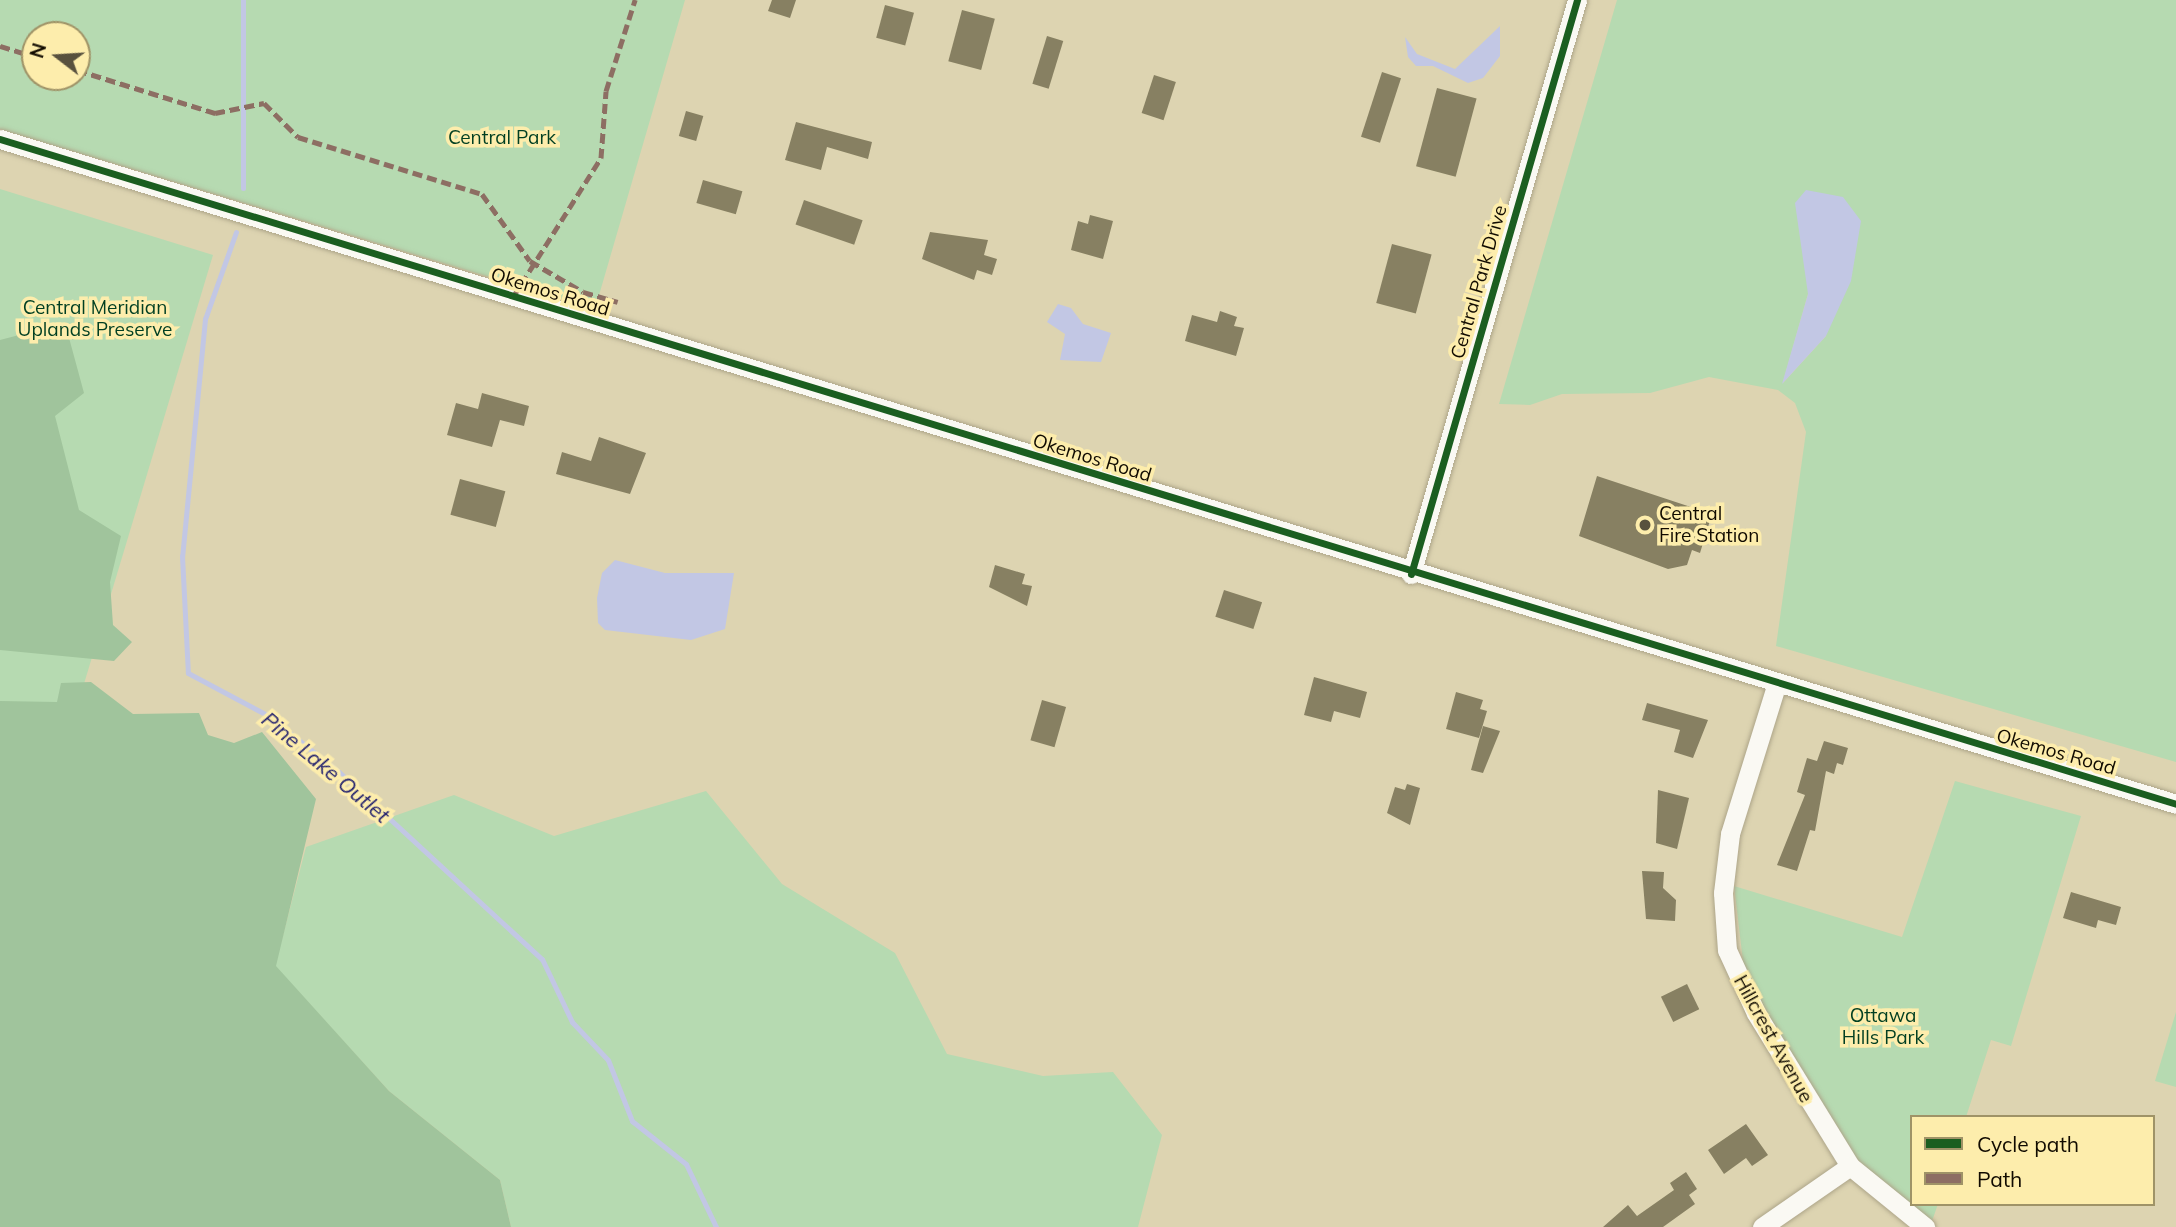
<!DOCTYPE html>
<style>
body{margin:0}
#map{position:relative;width:2176px;height:1227px;overflow:hidden;background:#ddd4b1;font-family:Mulish,sans-serif}
div>[style]{position:absolute}
.green>*{inset:0;background:#b6dab1}
.forest>*{inset:0;background:#a0c49c}
.water>*{inset:0;background:#c2c7e4}
.stream>*{height:5px;margin:-2.5px;padding:0 2.5px;transform-origin:2.5px;border-radius:2.5px;background:#c2c7e4}
.building>*{inset:0;background:#878062;transform-origin:0 0}
.roads{filter:drop-shadow(0 0 2px #ada589) drop-shadow(0 0 2px #ada589)}
.minor>*{height:19px;margin:-9.5px;padding:0 9.5px;transform-origin:9.5px;border-radius:9.5px;background:#faf9f3}
.quiet>*{height:5px;margin-top:-2.5px;transform-origin:0;background:repeating-linear-gradient(90deg,#8d6e63 0 10px,transparent 0 15px)}
.cycleway>*{height:7px;margin:-3.5px;padding:0 3.5px;transform-origin:3.5px;border-radius:3.5px;background:#1b5e20}
.dots>*{width:19px;height:19px;translate:-50% -50%;box-sizing:border-box;border:4px solid #fdedac;border-radius:50%}
span{translate:-50% -50%;white-space:nowrap;text-align:center;line-height:1.15;-webkit-text-stroke:7px #fdedac;paint-order:stroke}
.park-label{font-size:19px;color:#013f22}
.street-label{font-size:19px;color:#110b00}
.poi-label{font-size:19px;color:#110b00}
.left{translate:0 -50%;text-align:left}
.water-label{font-size:21px;color:#22216e;font-style:italic}
.legend{position:absolute;left:1910px;top:1115px;width:245px;height:91px;box-sizing:border-box;background:#fdedac;border:2px solid #9f9367;margin:0;padding:9px 12px;list-style:none;font-size:21px;color:#110b00}
.legend li{display:flex;align-items:center;gap:14px;height:35px}
.legend b{width:35px;border:2px solid #9f9367}
.north{position:absolute;left:21px;top:21px;width:70px;height:70px;box-sizing:border-box;background:#fdedac;border:2px solid #9f9367;border-radius:50%;rotate:287deg;font-size:19px;font-weight:700;line-height:28px;text-align:center;color:#110b00}
.north::after{content:'';display:block;margin:auto;width:24px;height:32px;background:#58513e;clip-path:polygon(50% 0,100% 100%,50% 72%,0 100%)}
</style>
<div id="map">
<div class="green">
<i style="clip-path:polygon(evenodd,0 0,685px 0,595px 309px,0 129px,0 0,35px 35px,77px 35px,77px 77px,35px 77px,35px 35px)"></i>
<i style="clip-path:polygon(evenodd,1617px 0,2176px 0,2176px 762px,1776px 646px,1806px 432px,1795px 403px,1778px 390px,1709px 377px,1650px 393px,1562px 394px,1530px 405px,1499px 404px,1617px 0,1808px 294px,1826px 336px,1783px 383px,1783px 382px,1808px 294px)"></i>
<i style="clip-path:polygon(0 189px,213px 255px,0 963px)"></i>
<i style="clip-path:polygon(1955px 781px,2081px 816px,2011px 1046px,1991px 1040px,1966px 1117px,1912px 1117px,1912px 1204px,1938px 1204px,1932px 1221px,1901px 1201px,1857px 1159px,1745px 978px,1734px 886px,1902px 937px)"></i>
<i style="clip-path:polygon(706px 791px,782px 884px,895px 953px,947px 1054px,1043px 1076px,1113px 1072px,1162px 1135px,1138px 1227px,511px 1227px,500px 1180px,389px 1091px,275px 966px,306px 847px,454px 795px,554px 836px)"></i>
<i style="clip-path:polygon(2176px 1012px,2176px 1087px,2155px 1081px)"></i>
</div>
<div class="forest">
<i style="clip-path:polygon(65px 323px,84px 393px,55px 416px,79px 510px,121px 536px,110px 582px,113px 625px,132px 642px,114px 661px,0 650px,0 340px)"></i>
<i style="clip-path:polygon(91px 682px,133px 714px,199px 713px,208px 735px,234px 743px,262px 732px,316px 799px,276px 966px,389px 1091px,500px 1180px,511px 1227px,0 1227px,0 701px,57px 702px,61px 683px)"></i>
</div>
<div class="water">
<i style="clip-path:polygon(1500px 26px,1500px 56px,1483px 78px,1468px 83px,1433px 66px,1416px 66px,1408px 57px,1405px 37px,1417px 54px,1455px 69px)"></i>
<i style="clip-path:polygon(1806px 190px,1843px 197px,1861px 221px,1851px 281px,1826px 336px,1782px 384px,1808px 294px,1795px 203px)"></i>
<i style="clip-path:polygon(1058px 304px,1071px 308px,1083px 324px,1111px 333px,1101px 362px,1060px 360px,1065px 334px,1047px 322px)"></i>
<i style="clip-path:polygon(615px 560px,665px 573px,734px 573px,725px 629px,691px 640px,605px 630px,598px 623px,597px 598px,602px 573px)"></i>
</div>
<div class="stream">
<i style="left:243px;top:0;width:188px;rotate:90deg"></i>
<i style="left:236px;top:232px;width:92px;rotate:109.6deg"></i>
<i style="left:205px;top:319px;width:238px;rotate:95.5deg"></i>
<i style="left:182px;top:556px;width:117px;rotate:87.1deg"></i>
<i style="left:188px;top:673px;width:89px;rotate:28deg"></i>
<i style="left:267px;top:715px;width:92px;rotate:38.4deg"></i>
<i style="left:339px;top:772px;width:276px;rotate:42.7deg"></i>
<i style="left:542px;top:959px;width:70px;rotate:64.5deg"></i>
<i style="left:572px;top:1022px;width:52px;rotate:46.5deg"></i>
<i style="left:608px;top:1060px;width:66px;rotate:68.5deg"></i>
<i style="left:632px;top:1121px;width:69px;rotate:38.5deg"></i>
<i style="left:686px;top:1164px;width:70px;rotate:64.5deg"></i>
</div>
<div class="building">
<i style="clip-path:polygon(772px 0,796px 0,790px 18px,768px 11px)"></i>
<i style="left:885px;top:5px;width:30px;height:34px;rotate:15deg"></i>
<i style="left:962px;top:10px;width:34px;height:53px;rotate:15deg"></i>
<i style="left:1047px;top:36px;width:17px;height:50px;rotate:17deg"></i>
<i style="left:1382px;top:72px;width:20px;height:68px;rotate:18deg"></i>
<i style="left:1154px;top:75px;width:23px;height:40px;rotate:18deg"></i>
<i style="left:1437px;top:88px;width:41px;height:81px;rotate:15deg"></i>
<i style="left:686px;top:111px;width:18px;height:26px;rotate:16deg"></i>
<i style="clip-path:polygon(796px 122px,872px 142px,868px 159px,827px 147px,821px 170px,785px 160px)"></i>
<i style="left:703px;top:180px;width:41px;height:24px;rotate:16deg"></i>
<i style="left:804px;top:200px;width:62px;height:26px;rotate:19deg"></i>
<i style="clip-path:polygon(1090px 215px,1113px 221px,1103px 259px,1071px 250px,1078px 221px,1088px 224px)"></i>
<i style="clip-path:polygon(930px 232px,988px 240px,984px 255px,997px 259px,992px 275px,977px 270px,974px 280px,922px 259px)"></i>
<i style="left:1392px;top:244px;width:41px;height:61px;rotate:15deg"></i>
<i style="clip-path:polygon(1220px 311px,1237px 317px,1234px 326px,1244px 328px,1236px 356px,1185px 341px,1192px 315px,1217px 322px)"></i>
<i style="clip-path:polygon(482px 393px,529px 406px,524px 426px,500px 420px,492px 447px,447px 435px,456px 403px,478px 409px)"></i>
<i style="clip-path:polygon(599px 437px,646px 453px,630px 494px,556px 474px,562px 452px,591px 461px)"></i>
<i style="clip-path:polygon(1597px 476px,1712px 514px,1700px 553px,1692px 550px,1687px 565px,1668px 569px,1579px 536px)"></i>
<i style="left:460px;top:479px;width:47px;height:37px;rotate:15deg"></i>
<i style="clip-path:polygon(995px 565px,1025px 574px,1022px 584px,1032px 586px,1027px 606px,989px 587px)"></i>
<i style="left:1224px;top:590px;width:40px;height:28px;rotate:18deg"></i>
<i style="clip-path:polygon(1314px 677px,1367px 692px,1360px 718px,1334px 711px,1331px 722px,1304px 715px)"></i>
<i style="clip-path:polygon(1456px 692px,1483px 700px,1480px 709px,1487px 711px,1479px 738px,1446px 729px)"></i>
<i style="left:1042px;top:700px;width:25px;height:42px;rotate:16deg"></i>
<i style="clip-path:polygon(1647px 703px,1708px 720px,1693px 758px,1674px 752px,1680px 730px,1642px 720px)"></i>
<i style="clip-path:polygon(1483px 726px,1500px 731px,1483px 773px,1471px 770px)"></i>
<i style="clip-path:polygon(1824px 741px,1848px 748px,1843px 765px,1837px 763px,1834px 774px,1826px 771px,1815px 831px,1810px 830px,1797px 871px,1777px 865px,1805px 795px,1797px 792px,1807px 758px,1817px 761px)"></i>
<i style="clip-path:polygon(1407px 784px,1420px 788px,1410px 825px,1387px 813px,1395px 787px,1405px 790px)"></i>
<i style="clip-path:polygon(1658px 790px,1689px 798px,1677px 849px,1656px 843px)"></i>
<i style="clip-path:polygon(1642px 871px,1664px 872px,1663px 888px,1676px 900px,1675px 921px,1646px 919px)"></i>
<i style="clip-path:polygon(2071px 892px,2121px 907px,2116px 925px,2098px 920px,2096px 928px,2063px 918px)"></i>
<i style="left:1687px;top:984px;width:28px;height:29px;rotate:64deg"></i>
<i style="clip-path:polygon(1746px 1124px,1768px 1155px,1752px 1166px,1746px 1158px,1724px 1174px,1708px 1150px)"></i>
<i style="clip-path:polygon(1686px 1172px,1697px 1189px,1689px 1195px,1695px 1204px,1663px 1227px,1603px 1227px,1628px 1205px,1637px 1216px,1674px 1190px,1670px 1183px)"></i>
</div>
<div class="roads">
<div class="minor">
<i style="left:0;top:139px;width:2275px;rotate:16.99deg"></i>
<i style="left:1411px;top:574px;width:598px;rotate:-73.87deg"></i>
<i style="left:1776px;top:686px;width:155px;rotate:107.3deg"></i>
<i style="left:1730px;top:834px;width:59px;rotate:96.8deg"></i>
<i style="left:1723px;top:893px;width:57px;rotate:86deg"></i>
<i style="left:1727px;top:950px;width:69px;rotate:65.3deg"></i>
<i style="left:1756px;top:1013px;width:180px;rotate:58.4deg"></i>
<i style="left:1850px;top:1166px;width:97px;rotate:39.1deg"></i>
<i style="left:1762px;top:1227px;width:107px;rotate:-34.7deg"></i>
</div>
</div>
<div class="quiet">
<i style="left:0;top:46px;width:37px;rotate:17deg"></i>
<i style="left:77px;top:70px;width:145px;rotate:17.3deg"></i>
<i style="left:215px;top:113px;width:50px;rotate:-11.5deg"></i>
<i style="left:264px;top:103px;width:48px;rotate:45deg"></i>
<i style="left:298px;top:137px;width:193px;rotate:17.2deg"></i>
<i style="left:482px;top:194px;width:82px;rotate:54.4deg"></i>
<i style="left:530px;top:261px;width:61px;rotate:30.3deg"></i>
<i style="left:583px;top:292px;width:36px;rotate:16deg"></i>
<i style="left:513px;top:297px;width:165px;rotate:-57.7deg"></i>
<i style="left:601px;top:158px;width:67px;rotate:-85.7deg"></i>
<i style="left:606px;top:91px;width:96px;rotate:-72.3deg"></i>
</div>
<div class="cycleway">
<i style="left:0;top:139px;width:2275px;rotate:16.99deg"></i>
<i style="left:1411px;top:574px;width:598px;rotate:-73.87deg"></i>
</div>
<div class="dots">
<i style="left:1645px;top:525px;background:#58513e"></i>
</div>
<div class="park-label">
<span style="left:502px;top:138px">Central Park</span>
<span style="left:95px;top:319px">Central Meridian<br>Uplands Preserve</span>
<span style="left:1883px;top:1027px">Ottawa<br>Hills Park</span>
</div>
<div class="street-label">
<span style="left:1479px;top:282px;rotate:-74deg">Central Park Drive</span>
<span style="left:550px;top:292px;rotate:17deg">Okemos Road</span>
<span style="left:1092px;top:458px;rotate:17deg">Okemos Road</span>
<span style="left:2056px;top:752px;rotate:16deg">Okemos Road</span>
<span style="left:1773px;top:1039px;rotate:61deg">Hillcrest Avenue</span>
</div>
<div class="poi-label">
<span class="left" style="left:1659px;top:525px">Central<br>Fire Station</span>
</div>
<div class="water-label">
<span style="left:326px;top:767px;rotate:40deg">Pine Lake Outlet</span>
</div>
<ul class="legend">
<li><b style="height:9px;background:#1b5e20"></b>Cycle path</li>
<li><b style="height:9px;background:#8d6e63"></b>Path</li>
</ul>
<div class="north">N</div>
</div>
